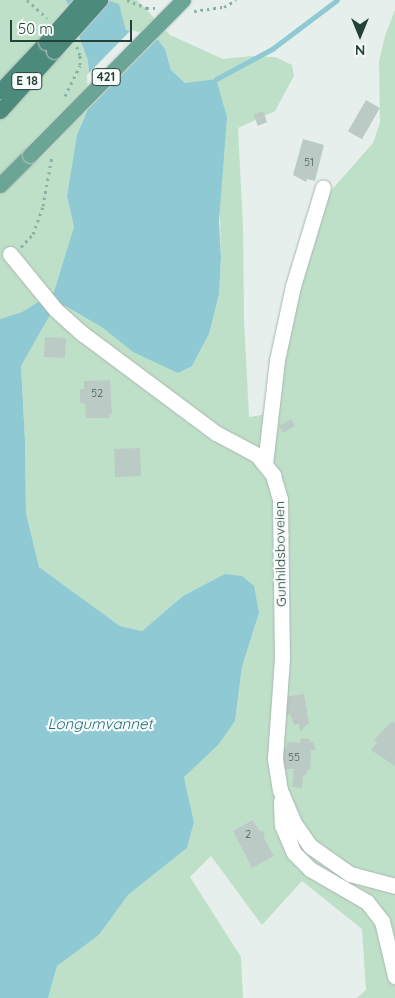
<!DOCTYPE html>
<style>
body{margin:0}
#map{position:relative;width:395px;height:998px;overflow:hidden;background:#e6efeb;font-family:Quicksand,sans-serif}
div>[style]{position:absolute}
.green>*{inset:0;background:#bfe0c8}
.water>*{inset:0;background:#8ec9d4}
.pier>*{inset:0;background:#e6efeb}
.stream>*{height:5px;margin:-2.5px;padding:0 2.5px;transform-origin:2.5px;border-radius:2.5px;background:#8ec9d4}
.building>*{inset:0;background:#bbcac4;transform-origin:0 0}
.path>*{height:3px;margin-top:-1.5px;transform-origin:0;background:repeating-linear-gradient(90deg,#86b3a5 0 2.5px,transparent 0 6.5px)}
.roads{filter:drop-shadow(0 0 1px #a8b8b2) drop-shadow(0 0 1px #a8b8b2)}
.minor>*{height:15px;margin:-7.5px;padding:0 7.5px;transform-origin:7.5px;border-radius:7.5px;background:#fff}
.primary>*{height:15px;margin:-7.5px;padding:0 7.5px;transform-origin:7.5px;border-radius:7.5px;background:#6aa596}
.trunk>*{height:15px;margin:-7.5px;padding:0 7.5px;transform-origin:7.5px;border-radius:7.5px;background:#4c8a7c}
.bridges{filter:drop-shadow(0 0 1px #c2cac8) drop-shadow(0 0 1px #c2cac8)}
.primary-bridge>*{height:15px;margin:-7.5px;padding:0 7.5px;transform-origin:7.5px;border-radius:7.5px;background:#6aa596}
.trunk-bridge>*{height:15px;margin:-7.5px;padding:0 7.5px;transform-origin:7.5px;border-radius:7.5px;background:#4c8a7c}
span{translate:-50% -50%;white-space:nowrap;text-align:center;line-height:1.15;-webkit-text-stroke:4.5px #f7fbf9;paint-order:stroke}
.number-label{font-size:11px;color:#4a645c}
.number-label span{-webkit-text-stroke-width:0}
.shield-label span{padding:1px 4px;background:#f7fbf9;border:1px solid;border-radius:4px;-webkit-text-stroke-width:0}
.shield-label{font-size:12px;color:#24423a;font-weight:700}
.street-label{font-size:14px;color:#24423a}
.water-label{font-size:15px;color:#1c6f80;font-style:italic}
.north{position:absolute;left:335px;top:10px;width:50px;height:50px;-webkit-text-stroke:4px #f7fbf9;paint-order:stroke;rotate:180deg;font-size:14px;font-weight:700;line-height:20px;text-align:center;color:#24423a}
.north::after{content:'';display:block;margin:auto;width:18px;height:22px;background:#24423a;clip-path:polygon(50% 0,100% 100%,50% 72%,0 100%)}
.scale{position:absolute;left:10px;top:20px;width:122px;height:22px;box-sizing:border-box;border:2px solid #24423a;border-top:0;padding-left:6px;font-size:15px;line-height:18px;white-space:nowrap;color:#24423a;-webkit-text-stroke:4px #f7fbf9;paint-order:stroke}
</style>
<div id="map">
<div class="green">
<i style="clip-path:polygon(0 0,66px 0,88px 61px,91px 101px,81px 124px,67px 196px,74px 227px,60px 279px,54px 292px,22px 312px,0 319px)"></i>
<i style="clip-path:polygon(107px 0,137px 0,170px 35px,223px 59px,251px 56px,275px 57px,292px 65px,294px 76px,275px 111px,238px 128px,243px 226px,244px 319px,249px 417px,268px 414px,281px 318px,329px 193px,373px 143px,380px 123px,379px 61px,385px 36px,395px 10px,395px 998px,357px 998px,366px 990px,362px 929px,302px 881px,262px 925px,211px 856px,190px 877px,241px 957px,243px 998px,48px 998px,57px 966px,99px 935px,128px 895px,187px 848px,194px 822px,184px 777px,235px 721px,242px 667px,259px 613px,183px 596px,142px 631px,120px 626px,39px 567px,26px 513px,25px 440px,21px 366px,50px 315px,64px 306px,103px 328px,134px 352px,192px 366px,209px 334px,219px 295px,221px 258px,216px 79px,185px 83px,171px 70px,165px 49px,158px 40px,126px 31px,119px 5px)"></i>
</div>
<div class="water">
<i style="clip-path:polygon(66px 0,107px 0,119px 4px,126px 30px,158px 40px,165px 49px,171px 70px,185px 83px,216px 79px,227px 117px,219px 221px,221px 258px,219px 295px,209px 334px,192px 366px,178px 373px,133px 352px,103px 328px,65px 306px,50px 315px,21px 366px,25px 440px,26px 513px,39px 567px,120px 626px,142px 631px,183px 596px,225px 574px,242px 576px,254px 586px,259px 613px,242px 667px,235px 721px,218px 745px,184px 777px,194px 822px,187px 848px,128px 895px,99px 935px,57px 966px,48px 998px,0 998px,0 319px,22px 312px,54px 292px,74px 227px,67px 196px,77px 135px,91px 101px,88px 61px)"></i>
</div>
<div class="pier">
<i style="clip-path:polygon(131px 30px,158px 38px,83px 114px,88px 101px,87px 75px)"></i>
</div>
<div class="stream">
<i style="left:216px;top:79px;width:64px;rotate:-28.2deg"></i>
<i style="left:272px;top:49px;width:81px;rotate:-37deg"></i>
</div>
<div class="building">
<i style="left:366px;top:100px;width:16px;height:36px;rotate:30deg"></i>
<i style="left:263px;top:111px;width:12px;height:10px;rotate:70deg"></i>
<i style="clip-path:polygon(303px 139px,324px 145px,315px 181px,307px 179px,306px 182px,293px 175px)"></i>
<i style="left:45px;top:337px;width:21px;height:20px;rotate:3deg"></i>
<i style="clip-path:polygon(110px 380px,112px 414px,109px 414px,109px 418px,86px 418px,85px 404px,80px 403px,80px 389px,84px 389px,84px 381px)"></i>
<i style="left:291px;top:419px;width:8px;height:14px;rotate:60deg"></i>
<i style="left:140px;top:448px;width:28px;height:26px;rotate:88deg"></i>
<i style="clip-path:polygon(304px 694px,309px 723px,300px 731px,299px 724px,294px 725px,290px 714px,286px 715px,283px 697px)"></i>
<i style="clip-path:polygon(392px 721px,395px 724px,395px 766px,371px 750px,377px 742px,374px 740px)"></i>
<i style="clip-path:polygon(301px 738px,310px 739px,310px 742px,313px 742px,316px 750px,311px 750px,310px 770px,307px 770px,307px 774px,303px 776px,302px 788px,292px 787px,294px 769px,283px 769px,284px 747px,287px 747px,287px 742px,300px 743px)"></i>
<i style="clip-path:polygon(253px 820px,260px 832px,263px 831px,265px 835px,263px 836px,274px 856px,252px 868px,233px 831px)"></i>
</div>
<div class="path">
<i style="left:27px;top:0;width:27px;rotate:42deg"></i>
<i style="left:127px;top:0;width:22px;rotate:22deg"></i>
<i style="left:147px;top:8px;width:8px"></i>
<i style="left:194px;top:11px;width:30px;rotate:-8deg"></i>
<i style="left:224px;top:7px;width:14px;rotate:-30deg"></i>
<i style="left:65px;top:96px;width:34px;rotate:-64deg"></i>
<i style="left:80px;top:65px;width:10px;rotate:-90deg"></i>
<i style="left:80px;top:55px;width:9px;rotate:-111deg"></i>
<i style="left:21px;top:247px;width:18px;rotate:-47deg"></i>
<i style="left:33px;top:234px;width:30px;rotate:-70deg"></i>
<i style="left:43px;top:206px;width:51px;rotate:-79.8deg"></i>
</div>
<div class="roads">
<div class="minor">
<i style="left:10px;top:254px;width:72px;rotate:50.6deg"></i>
<i style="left:56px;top:310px;width:36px;rotate:42deg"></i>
<i style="left:83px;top:334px;width:166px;rotate:36.7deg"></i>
<i style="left:216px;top:433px;width:47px;rotate:28.2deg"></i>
<i style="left:257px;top:455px;width:26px;rotate:51deg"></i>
<i style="left:273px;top:475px;width:25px;rotate:74deg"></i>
<i style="left:280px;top:499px;width:159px;rotate:89.3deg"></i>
<i style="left:282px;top:658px;width:101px;rotate:94deg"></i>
<i style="left:275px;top:759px;width:31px;rotate:81deg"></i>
<i style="left:280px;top:790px;width:36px;rotate:67deg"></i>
<i style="left:294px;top:823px;width:28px;rotate:55deg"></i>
<i style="left:310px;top:846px;width:49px;rotate:35deg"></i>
<i style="left:350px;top:874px;width:47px;rotate:14.9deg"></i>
<i style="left:265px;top:464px;width:105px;rotate:-83.4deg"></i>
<i style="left:277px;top:360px;width:76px;rotate:-77.8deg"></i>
<i style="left:293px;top:286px;width:103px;rotate:-73.1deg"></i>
<i style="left:281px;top:801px;width:24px;rotate:88deg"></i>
<i style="left:282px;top:825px;width:30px;rotate:67deg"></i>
<i style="left:294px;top:853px;width:23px;rotate:45deg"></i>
<i style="left:310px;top:869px;width:66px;rotate:30.1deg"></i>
<i style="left:367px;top:902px;width:24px;rotate:52deg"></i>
<i style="left:382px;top:921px;width:57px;rotate:76.7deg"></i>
</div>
<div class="primary">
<i style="left:0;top:185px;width:42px;rotate:-45deg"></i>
</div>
<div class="trunk">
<i style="left:0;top:91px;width:67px;rotate:-46.8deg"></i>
<i style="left:0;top:111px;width:81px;rotate:-48deg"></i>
</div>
</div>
<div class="bridges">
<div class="primary-bridge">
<i style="left:30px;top:155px;width:218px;rotate:-45.4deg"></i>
</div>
<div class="trunk-bridge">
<i style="left:46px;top:42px;width:56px;rotate:-48.6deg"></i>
<i style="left:54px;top:51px;width:69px;rotate:-48deg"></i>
</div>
</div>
<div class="number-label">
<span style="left:309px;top:162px">51</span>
<span style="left:97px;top:393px">52</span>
<span style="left:294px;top:757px">55</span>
<span style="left:248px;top:834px">2</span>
</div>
<div class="shield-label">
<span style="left:106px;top:77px">421</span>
<span style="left:27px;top:81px">E 18</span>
</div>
<div class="street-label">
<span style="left:280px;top:554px;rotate:-91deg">Gunhildsboveien</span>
</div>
<div class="water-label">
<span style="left:100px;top:724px">Longumvannet</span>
</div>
<div class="north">N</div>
<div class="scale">50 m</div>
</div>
